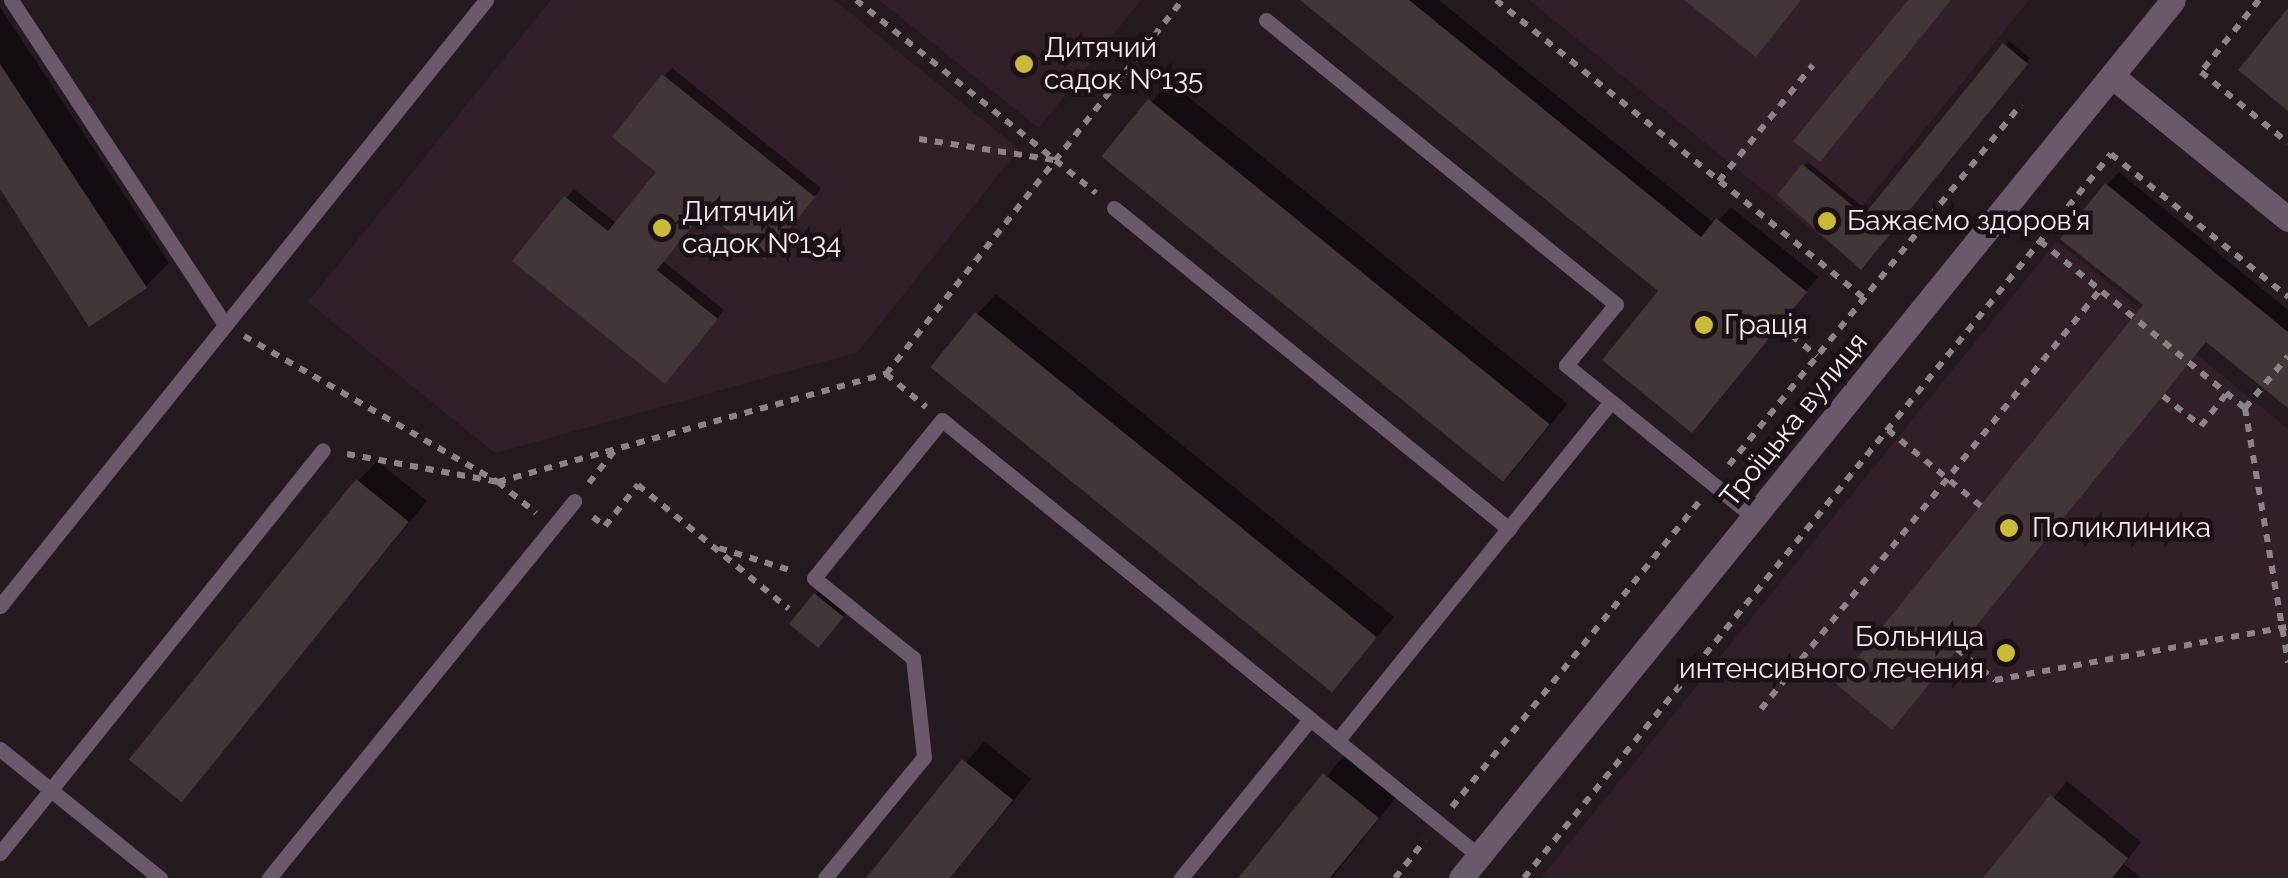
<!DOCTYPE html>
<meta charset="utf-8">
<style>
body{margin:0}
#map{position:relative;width:2288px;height:878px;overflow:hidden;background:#251a20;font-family:Raleway,sans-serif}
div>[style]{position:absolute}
.built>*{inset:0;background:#312029}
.shadow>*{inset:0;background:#0007;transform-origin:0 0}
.building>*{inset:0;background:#433638;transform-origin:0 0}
.path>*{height:6px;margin-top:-3px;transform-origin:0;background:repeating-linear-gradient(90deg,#8d8489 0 8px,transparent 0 16px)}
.service>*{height:15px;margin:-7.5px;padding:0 7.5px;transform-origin:7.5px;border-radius:7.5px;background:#69596b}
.tertiary>*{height:25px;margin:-12.5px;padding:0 12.5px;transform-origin:12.5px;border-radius:12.5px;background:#69596b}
.dots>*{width:28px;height:28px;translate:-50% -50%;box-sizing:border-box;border:5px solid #1b1116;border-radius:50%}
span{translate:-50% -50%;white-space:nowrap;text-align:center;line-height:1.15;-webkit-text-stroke:9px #1b1116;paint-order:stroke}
.poi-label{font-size:28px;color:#f5edf1}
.left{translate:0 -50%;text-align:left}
.right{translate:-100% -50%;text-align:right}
.street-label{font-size:28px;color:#f5edf1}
</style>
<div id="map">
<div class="built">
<i style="clip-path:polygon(551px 0,834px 0,1019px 149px,858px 352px,495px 453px,308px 302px)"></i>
<i style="clip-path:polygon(879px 0,1141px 0,1039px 128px)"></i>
<i style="clip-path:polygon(1529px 0,2029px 0,1831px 245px)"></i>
<i style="clip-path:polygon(2057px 241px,2288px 429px,2288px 878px,1541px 878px)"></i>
</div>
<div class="shadow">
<i style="clip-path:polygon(1304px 0,1439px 0,1715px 224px,1731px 207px,1818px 277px,1706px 416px,1661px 290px)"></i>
<i style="clip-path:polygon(0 7px,169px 263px,146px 286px,90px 323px,0 184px)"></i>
<i style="clip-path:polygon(2009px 41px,2030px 58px,1866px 262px,1804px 166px,1808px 162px,1869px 212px)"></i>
<i style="clip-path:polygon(672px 68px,821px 188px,773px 249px,705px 208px,663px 261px,724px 310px,673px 373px,515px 261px,574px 189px,617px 224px,659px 172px,664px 76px)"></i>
<i style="left:1169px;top:81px;width:513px;height:98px;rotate:39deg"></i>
<i style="clip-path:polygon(2119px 172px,2288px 310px,2288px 405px,2207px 340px,2146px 305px,2107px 185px)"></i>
<i style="clip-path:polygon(996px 294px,1394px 617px,1331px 690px,977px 314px)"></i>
<i style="clip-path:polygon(377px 461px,427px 501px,181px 799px,358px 481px)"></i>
<i style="left:819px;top:591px;width:34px;height:42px;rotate:38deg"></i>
<i style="clip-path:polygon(984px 741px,1031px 779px,950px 878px,869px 878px)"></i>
<i style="clip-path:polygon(1347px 752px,1399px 794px,1332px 878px,1241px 878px)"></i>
<i style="clip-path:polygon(2067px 781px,2141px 842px,2124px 864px,2141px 878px,1986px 878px)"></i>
</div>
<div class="building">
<i style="clip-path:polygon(1300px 0,1409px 0,1701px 237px,1716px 218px,1807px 292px,1692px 433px,1602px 360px,1658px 291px)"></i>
<i style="clip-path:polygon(1684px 0,1801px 0,1756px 57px)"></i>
<i style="clip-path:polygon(1908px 0,1951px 0,1820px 162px,1793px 141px)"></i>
<i style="clip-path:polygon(2288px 8px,2288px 111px,2238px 70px)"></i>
<i style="clip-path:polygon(2003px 43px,2028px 64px,1861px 270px,1777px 195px,1802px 164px,1864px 215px)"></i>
<i style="clip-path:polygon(0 64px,147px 288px,89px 327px,0 189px)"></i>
<i style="clip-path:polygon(662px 74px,815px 197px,765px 260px,704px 211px,657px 270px,718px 319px,665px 384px,512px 261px,564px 196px,608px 231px,656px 172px,612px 137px)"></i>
<i style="left:1148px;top:99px;width:517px;height:74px;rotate:39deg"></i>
<i style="clip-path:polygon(2105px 183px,2288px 332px,2288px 408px,2206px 342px,1892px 730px,1836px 684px,2143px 305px,2060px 239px)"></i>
<i style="left:975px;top:312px;width:517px;height:71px;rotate:39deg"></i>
<i style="left:356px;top:479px;width:68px;height:361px;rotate:39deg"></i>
<i style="left:814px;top:593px;width:38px;height:40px;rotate:39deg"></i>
<i style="clip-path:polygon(962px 759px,1013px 800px,950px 878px,866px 878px)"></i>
<i style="clip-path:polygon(1323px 773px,1379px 818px,1330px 878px,1238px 878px)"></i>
<i style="clip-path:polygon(2050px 795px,2128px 858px,2112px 878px,1983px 878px)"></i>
</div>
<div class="path">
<i style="left:856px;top:0;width:308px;rotate:38.8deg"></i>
<i style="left:1496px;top:0;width:474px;rotate:39deg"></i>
<i style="left:2259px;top:0;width:92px;rotate:128.9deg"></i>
<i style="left:2201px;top:72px;width:112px;rotate:39.2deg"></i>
<i style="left:919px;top:139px;width:137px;rotate:8.8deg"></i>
<i style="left:1719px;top:181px;width:149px;rotate:-51deg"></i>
<i style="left:2040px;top:241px;width:264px;rotate:39.2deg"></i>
<i style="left:2245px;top:408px;width:258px;rotate:80.4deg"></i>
<i style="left:1779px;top:325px;width:49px;rotate:39.2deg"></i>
<i style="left:244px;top:336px;width:293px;rotate:29.9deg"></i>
<i style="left:498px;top:482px;width:49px;rotate:39.2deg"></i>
<i style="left:886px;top:374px;width:52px;rotate:39.5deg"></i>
<i style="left:2163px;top:396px;width:48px;rotate:38.3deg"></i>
<i style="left:2201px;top:426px;width:42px;rotate:-51.8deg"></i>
<i style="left:2245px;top:408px;width:67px;rotate:-50.4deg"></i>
<i style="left:1888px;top:430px;width:120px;rotate:39.3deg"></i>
<i style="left:347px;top:454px;width:154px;rotate:10.5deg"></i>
<i style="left:498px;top:482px;width:403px;rotate:-15.6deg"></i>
<i style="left:886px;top:374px;width:477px;rotate:-51.6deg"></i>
<i style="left:1729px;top:465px;width:464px;rotate:-51deg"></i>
<i style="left:589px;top:483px;width:42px;rotate:-51.8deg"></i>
<i style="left:593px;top:517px;width:15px;rotate:37deg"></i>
<i style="left:605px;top:526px;width:53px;rotate:-51.2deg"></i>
<i style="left:638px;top:485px;width:195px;rotate:39.4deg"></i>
<i style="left:719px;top:548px;width:77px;rotate:17.3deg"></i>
<i style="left:1957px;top:649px;width:49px;rotate:39.2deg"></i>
<i style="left:1995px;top:680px;width:298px;rotate:-10.3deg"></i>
<i style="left:1761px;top:709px;width:539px;rotate:-51.02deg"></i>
<i style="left:1452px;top:807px;width:392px;rotate:-51deg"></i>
<i style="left:1395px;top:878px;width:48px;rotate:-51.7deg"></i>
<i style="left:1524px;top:878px;width:932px;rotate:-50.97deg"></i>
<i style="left:2111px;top:154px;width:228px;rotate:38.9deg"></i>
</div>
<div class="service">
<i style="left:11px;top:0;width:389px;rotate:56.6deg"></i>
<i style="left:1266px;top:20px;width:451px;rotate:39.1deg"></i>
<i style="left:1616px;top:304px;width:79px;rotate:129.3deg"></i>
<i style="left:1566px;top:365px;width:242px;rotate:39deg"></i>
<i style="left:1114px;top:208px;width:509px;rotate:39.1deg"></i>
<i style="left:0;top:606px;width:777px;rotate:-51.27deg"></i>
<i style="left:1337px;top:741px;width:436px;rotate:-51.1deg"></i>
<i style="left:0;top:749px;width:206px;rotate:38.9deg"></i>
<i style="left:0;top:853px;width:516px;rotate:-51.29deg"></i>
<i style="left:269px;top:878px;width:485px;rotate:-51deg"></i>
<i style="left:825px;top:878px;width:156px;rotate:-50.7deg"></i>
<i style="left:924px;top:757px;width:100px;rotate:-96.3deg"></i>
<i style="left:913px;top:658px;width:127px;rotate:-141.1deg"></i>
<i style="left:814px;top:578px;width:203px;rotate:-51deg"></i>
<i style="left:942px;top:420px;width:692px;rotate:39.07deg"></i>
<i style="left:1181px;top:878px;width:205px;rotate:-50.9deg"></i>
</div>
<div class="tertiary">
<i style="left:2112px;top:76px;width:227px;rotate:39.1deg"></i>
<i style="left:1461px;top:878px;width:1130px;rotate:-50.96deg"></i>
</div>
<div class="dots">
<i style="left:1024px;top:64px;background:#c9ba3a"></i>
<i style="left:1827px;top:221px;background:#c9ba3a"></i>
<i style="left:662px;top:228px;background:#c9ba3a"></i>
<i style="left:1704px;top:325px;background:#c9ba3a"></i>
<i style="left:2009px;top:528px;background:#c9ba3a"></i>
<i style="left:2006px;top:653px;background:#c9ba3a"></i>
</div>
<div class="poi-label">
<span class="left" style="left:1044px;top:64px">Дитячий<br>садок №135</span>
<span class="left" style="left:682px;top:228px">Дитячий<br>садок №134</span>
<span class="left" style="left:1847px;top:221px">Бажаємо здоров'я</span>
<span class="left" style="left:1724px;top:325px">Грація</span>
<span class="left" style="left:2032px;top:528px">Поликлиника</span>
<span class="right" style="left:1984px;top:653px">Больница<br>интенсивного лечения</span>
</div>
<div class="street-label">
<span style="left:1794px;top:420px;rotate:-51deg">Троїцька вулиця</span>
</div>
</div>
